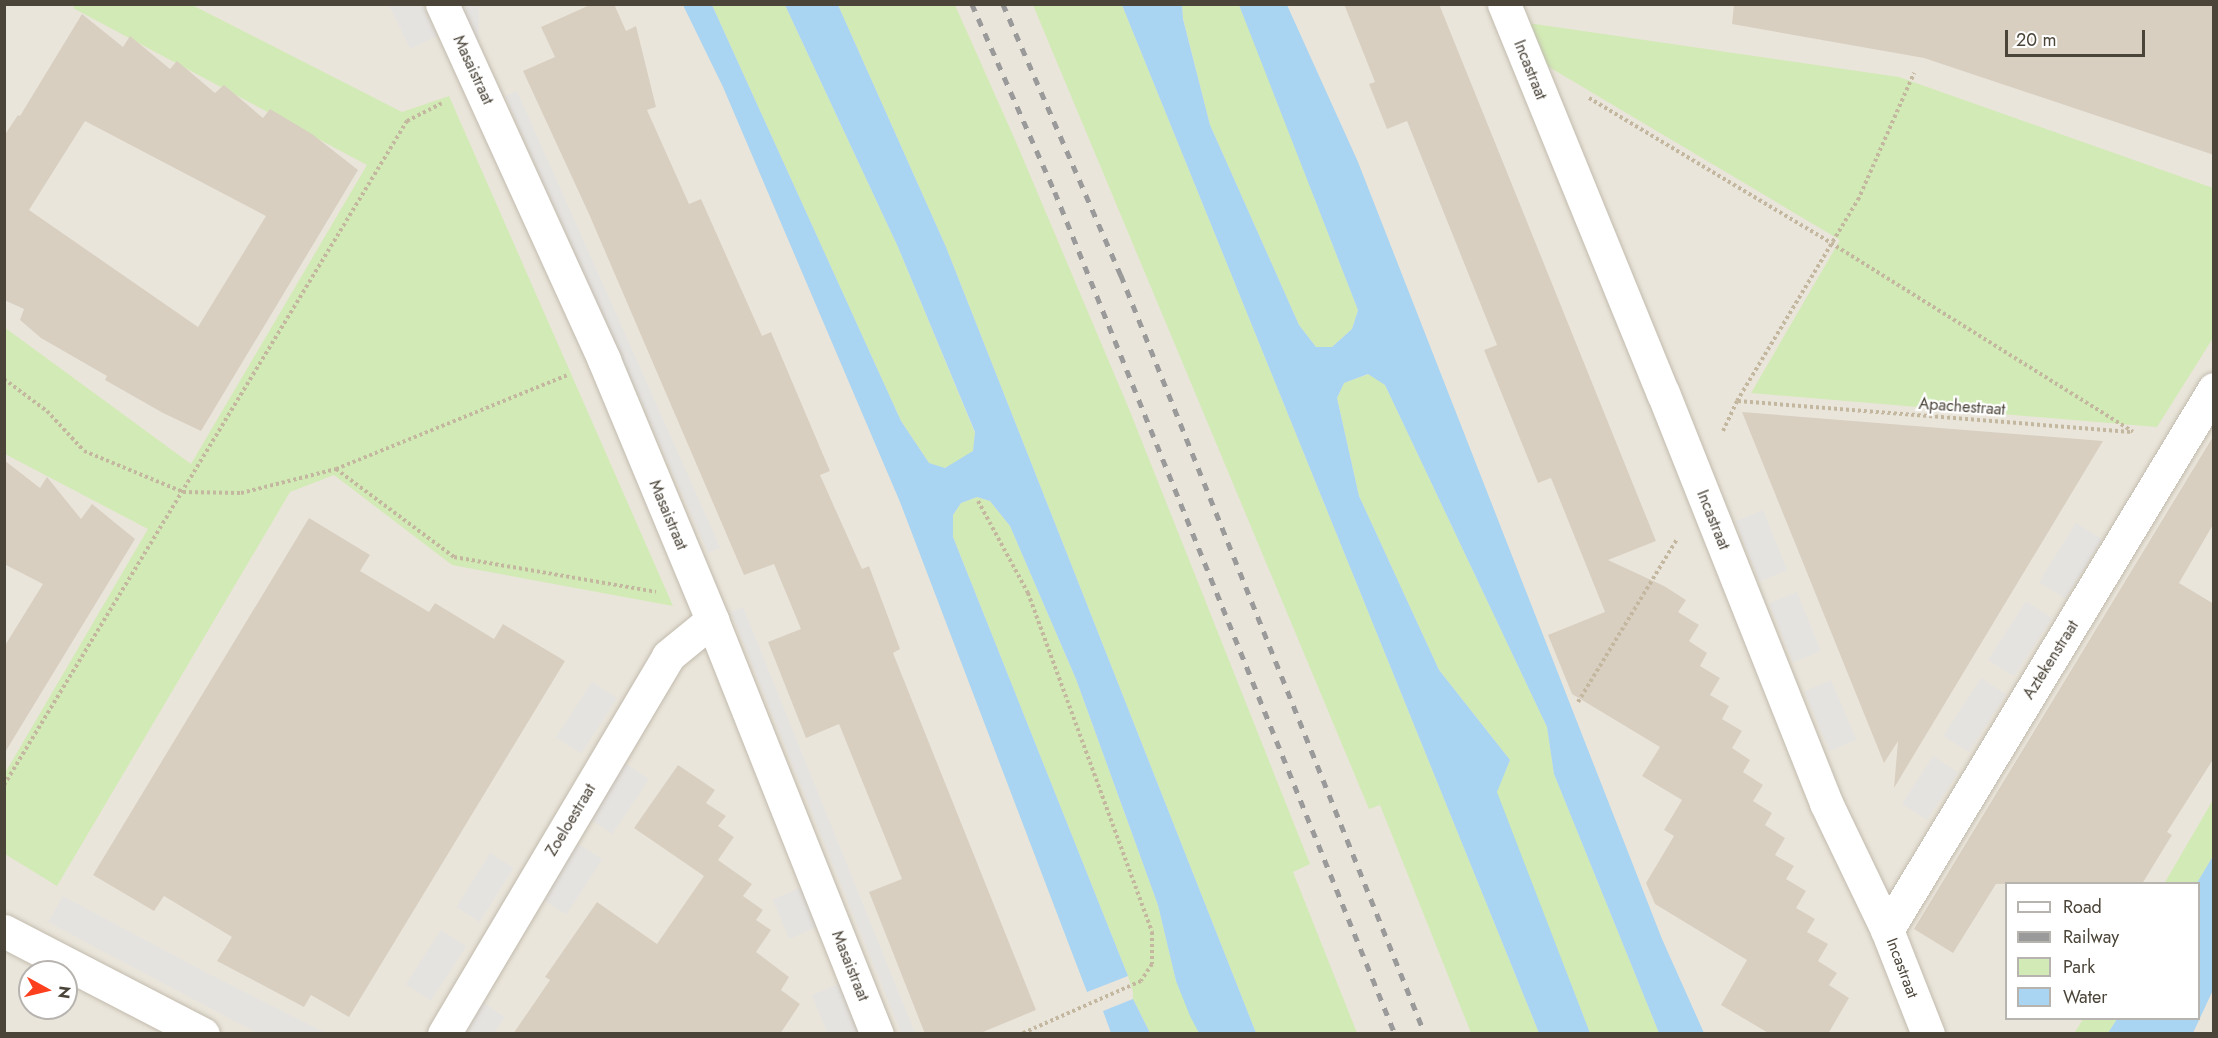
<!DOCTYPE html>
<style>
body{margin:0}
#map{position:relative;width:2218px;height:1038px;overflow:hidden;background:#f6f3ec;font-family:Jost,sans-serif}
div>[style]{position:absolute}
.residential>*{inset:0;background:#eae5da}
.green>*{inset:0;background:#d2eab5}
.parking>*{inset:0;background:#e5e3e0;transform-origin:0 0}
.water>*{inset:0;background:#a9d4f2}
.building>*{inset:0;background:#d8cfc1}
.path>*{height:4px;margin-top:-2px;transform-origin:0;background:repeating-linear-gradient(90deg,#c4b79f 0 3px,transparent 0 6px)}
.roads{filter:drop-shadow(0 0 2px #c2bbae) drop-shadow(0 0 2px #c2bbae)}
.minor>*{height:33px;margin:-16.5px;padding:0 16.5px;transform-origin:16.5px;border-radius:16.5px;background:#fff}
.rail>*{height:4.5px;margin-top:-2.25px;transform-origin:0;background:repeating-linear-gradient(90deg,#9a9a9a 0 8px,transparent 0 16px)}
span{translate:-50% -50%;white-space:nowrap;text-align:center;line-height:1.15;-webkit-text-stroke:4.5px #fff;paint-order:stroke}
.street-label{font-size:16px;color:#4b4439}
.frame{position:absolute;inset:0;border:6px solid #4b4439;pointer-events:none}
.legend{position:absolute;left:2005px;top:882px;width:195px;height:138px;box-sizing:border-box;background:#fff;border:2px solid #b7b4b0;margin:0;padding:8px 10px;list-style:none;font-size:18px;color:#4b4439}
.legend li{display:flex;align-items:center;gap:12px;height:30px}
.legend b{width:30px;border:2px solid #b7b4b0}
.north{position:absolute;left:18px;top:960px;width:60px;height:60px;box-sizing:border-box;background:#fff;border:2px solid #b7b4b0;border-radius:50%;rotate:98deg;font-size:16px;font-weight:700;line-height:24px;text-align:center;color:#4b4439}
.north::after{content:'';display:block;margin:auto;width:21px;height:27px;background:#fc3f1d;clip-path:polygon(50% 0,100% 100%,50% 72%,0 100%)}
.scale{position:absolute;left:2005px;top:30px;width:140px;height:27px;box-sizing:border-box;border:3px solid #4b4439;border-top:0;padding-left:8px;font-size:18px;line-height:21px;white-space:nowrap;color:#4b4439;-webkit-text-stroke:4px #fff;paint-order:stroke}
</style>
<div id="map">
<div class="residential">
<i style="clip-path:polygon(evenodd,5px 5px,2213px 5px,2213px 1033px,5px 1034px,5px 5px,2006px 884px,2198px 884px,2198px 1018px,2006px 1018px,2006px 884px,5px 5px,30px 972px,66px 972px,66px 1008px,30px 1008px,30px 972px)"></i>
</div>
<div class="green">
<i style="clip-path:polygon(75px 5px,192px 5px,402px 112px,449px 96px,673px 606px,452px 565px,334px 475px,290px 492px,57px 886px,5px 854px,5px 773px,148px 529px,5px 454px,4px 327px,191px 464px,367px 165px,73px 8px)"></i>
<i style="clip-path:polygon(712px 5px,785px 5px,898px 247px,975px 433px,973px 451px,961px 461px,944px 468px,929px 463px,901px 421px)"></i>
<i style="clip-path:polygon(838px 5px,955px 5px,1016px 142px,1129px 409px,1310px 864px,1293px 872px,1357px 1033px,1256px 1033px,946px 247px)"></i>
<i style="clip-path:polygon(1033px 5px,1122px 5px,1539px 1033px,1471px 1033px,1380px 805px,1369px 809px)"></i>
<i style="clip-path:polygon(1182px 5px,1239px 5px,1246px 22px,1358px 310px,1352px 329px,1332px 347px,1316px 347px,1299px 325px,1210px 125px,1183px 18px)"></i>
<i style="clip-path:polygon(1528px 23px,1899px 77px,2213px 188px,2213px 338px,2157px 427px,1751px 393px,1840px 240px,1544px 64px)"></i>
<i style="clip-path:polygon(1369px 374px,1385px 385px,1547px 727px,1554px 774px,1659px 1033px,1590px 1033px,1496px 792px,1510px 760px,1439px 670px,1359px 496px,1337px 398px,1344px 383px)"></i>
<i style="clip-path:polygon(977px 497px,990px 501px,1010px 526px,1076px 679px,1158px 905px,1176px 981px,1199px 1033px,1150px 1033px,1133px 999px,1133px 992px,1128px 976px,953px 537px,953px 515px,961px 503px)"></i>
<i style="clip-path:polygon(2213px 800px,2213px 856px,2197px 883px,2164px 884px)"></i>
<i style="clip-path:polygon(2083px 1019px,2117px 1019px,2108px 1033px,2074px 1034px)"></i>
</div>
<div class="parking">
<i style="clip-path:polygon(389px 5px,423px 5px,437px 36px,410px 49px)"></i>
<i style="left:465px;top:5px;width:14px;height:54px"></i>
<i style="left:517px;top:91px;width:500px;height:13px;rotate:66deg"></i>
<i style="left:1763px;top:510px;width:65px;height:30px;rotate:68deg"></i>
<i style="left:2076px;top:523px;width:31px;height:70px;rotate:32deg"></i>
<i style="left:1797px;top:592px;width:64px;height:30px;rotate:68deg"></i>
<i style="left:2026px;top:601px;width:31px;height:70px;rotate:33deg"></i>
<i style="left:743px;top:607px;width:459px;height:13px;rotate:68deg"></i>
<i style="left:1981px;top:678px;width:30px;height:69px;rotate:33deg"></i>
<i style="left:1831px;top:680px;width:65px;height:29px;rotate:67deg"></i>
<i style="left:592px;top:682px;width:30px;height:66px;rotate:33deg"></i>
<i style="left:1933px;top:756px;width:30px;height:57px;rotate:33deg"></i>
<i style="left:625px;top:763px;width:29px;height:66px;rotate:34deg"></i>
<i style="left:577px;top:843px;width:30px;height:66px;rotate:33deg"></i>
<i style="left:490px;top:853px;width:28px;height:64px;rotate:32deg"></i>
<i style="left:802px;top:887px;width:43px;height:32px;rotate:67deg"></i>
<i style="clip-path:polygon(63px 896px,211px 975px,326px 1033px,257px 1033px,48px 922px)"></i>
<i style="left:441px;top:930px;width:30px;height:65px;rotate:33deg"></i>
<i style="clip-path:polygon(841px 983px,861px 1033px,827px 1033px,812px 995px)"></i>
<i style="clip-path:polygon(481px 1001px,505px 1017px,494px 1033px,460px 1034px)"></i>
</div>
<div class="water">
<i style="clip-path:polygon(683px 5px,712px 5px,901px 421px,929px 463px,945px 468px,973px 451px,975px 432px,898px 247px,785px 5px,838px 5px,946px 247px,1256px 1033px,1199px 1033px,1190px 1016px,1176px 981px,1158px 905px,1076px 679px,1010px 526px,990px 501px,977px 497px,961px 503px,953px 515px,953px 537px,1128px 976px,1087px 992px,900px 502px,723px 87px)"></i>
<i style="clip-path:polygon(1122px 5px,1182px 5px,1183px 19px,1210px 125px,1299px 325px,1316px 347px,1332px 347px,1352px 329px,1358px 310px,1239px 5px,1287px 5px,1358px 162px,1662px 939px,1704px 1033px,1659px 1033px,1554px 774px,1547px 727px,1385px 385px,1368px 374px,1344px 383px,1337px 398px,1359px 496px,1439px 670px,1510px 760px,1497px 792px,1590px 1033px,1539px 1033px)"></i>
<i style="clip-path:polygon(2213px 856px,2213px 990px,2193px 1033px,2108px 1033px,2117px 1019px,2198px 1018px,2197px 883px)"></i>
<i style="clip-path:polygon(1133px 999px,1150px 1033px,1111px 1033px,1103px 1011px)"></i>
</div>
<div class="building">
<i style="clip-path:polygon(592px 4px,614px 4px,626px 31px,636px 26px,656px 107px,647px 110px,689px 204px,701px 199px,762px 336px,771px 332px,830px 471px,820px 475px,862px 569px,869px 566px,900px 649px,893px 653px,1036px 1010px,978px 1034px,925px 1034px,869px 892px,902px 879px,839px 724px,806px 738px,768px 642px,801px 629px,774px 564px,744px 575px,589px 214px,523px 71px,555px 57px,541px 27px)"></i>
<i style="clip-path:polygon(1344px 4px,1439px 4px,1656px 541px,1608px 560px,1664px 586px,1686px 600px,1678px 612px,1699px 625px,1689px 641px,1707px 653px,1700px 666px,1720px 678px,1710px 695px,1729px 706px,1722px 719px,1742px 731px,1732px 748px,1750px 760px,1743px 772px,1763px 785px,1753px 801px,1772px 813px,1765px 825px,1785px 838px,1775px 855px,1794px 866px,1786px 879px,1806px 891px,1796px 908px,1815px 919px,1807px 932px,1828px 944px,1818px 961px,1837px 973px,1829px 985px,1849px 998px,1828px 1034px,1770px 1034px,1721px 1005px,1747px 960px,1655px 904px,1646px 883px,1674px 836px,1664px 830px,1682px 800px,1642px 776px,1660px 747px,1572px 694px,1548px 635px,1605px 612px,1551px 478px,1538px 483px,1484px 350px,1497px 345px,1407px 121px,1387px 129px,1369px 84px,1375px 82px)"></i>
<i style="clip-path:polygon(1734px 4px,2214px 4px,2214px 155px,1924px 58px,1732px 24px)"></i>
<i style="clip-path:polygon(evenodd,82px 14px,123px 47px,130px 36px,170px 69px,177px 61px,215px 93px,224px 85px,263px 118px,270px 109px,312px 134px,358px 170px,201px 431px,163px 413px,105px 380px,107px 376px,41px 338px,20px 320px,24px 309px,4px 300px,4px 136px,18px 115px,20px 116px,82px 14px,85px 121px,266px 216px,198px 327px,29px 210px,85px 121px)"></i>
<i style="clip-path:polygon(1742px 412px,2103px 441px,1894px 788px,1898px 741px,1884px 763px)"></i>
<i style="clip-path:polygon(2214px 435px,2214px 523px,2179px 583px,2214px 604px,2214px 758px,2167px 832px,2172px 835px,2142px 884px,1996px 884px,1953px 953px,1914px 929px)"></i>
<i style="clip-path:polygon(4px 460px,40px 488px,47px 477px,81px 519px,92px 504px,135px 539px,4px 754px,4px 647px,43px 584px,4px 564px)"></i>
<i style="clip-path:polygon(309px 518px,370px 555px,360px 571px,429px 612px,435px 603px,494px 639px,503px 624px,565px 661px,349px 1017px,311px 995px,304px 1007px,217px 961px,232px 937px,164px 896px,154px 911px,93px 875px)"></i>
<i style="clip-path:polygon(678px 765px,715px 790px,706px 803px,726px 816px,718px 826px,734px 837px,718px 860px,752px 884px,743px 896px,763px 910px,756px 920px,771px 930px,756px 952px,789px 977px,781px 990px,800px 1004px,780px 1034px,513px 1034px,550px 980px,545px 977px,597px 902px,657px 944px,704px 876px,634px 828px)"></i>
</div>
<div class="path">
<i style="left:1589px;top:98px;width:282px;rotate:30.9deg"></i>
<i style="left:1831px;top:243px;width:356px;rotate:32deg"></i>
<i style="left:4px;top:101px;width:8px;rotate:90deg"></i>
<i style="left:4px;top:379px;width:54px;rotate:36.7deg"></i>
<i style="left:47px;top:411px;width:54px;rotate:47.2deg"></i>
<i style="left:84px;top:451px;width:107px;rotate:22.5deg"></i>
<i style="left:183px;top:492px;width:58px;rotate:1deg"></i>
<i style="left:241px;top:493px;width:98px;rotate:-14.2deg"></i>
<i style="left:336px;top:469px;width:249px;rotate:-22.1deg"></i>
<i style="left:1738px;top:401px;width:394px;rotate:4.5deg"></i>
<i style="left:1723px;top:431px;width:33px;rotate:-65deg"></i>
<i style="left:1737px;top:401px;width:235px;rotate:-59deg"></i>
<i style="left:1858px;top:200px;width:139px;rotate:-66.2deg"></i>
<i style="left:336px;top:469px;width:147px;rotate:36.7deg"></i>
<i style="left:454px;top:557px;width:205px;rotate:9.8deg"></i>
<i style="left:978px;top:501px;width:105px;rotate:61.5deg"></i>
<i style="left:1028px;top:593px;width:361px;rotate:69.9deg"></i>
<i style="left:1152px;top:932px;width:32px;rotate:90deg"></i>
<i style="left:1152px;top:964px;width:20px;rotate:123deg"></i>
<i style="left:1141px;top:981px;width:131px;rotate:156.2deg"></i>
<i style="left:1578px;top:702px;width:191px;rotate:-58.7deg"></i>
<i style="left:4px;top:785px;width:777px;rotate:-58.75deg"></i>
<i style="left:407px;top:121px;width:39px;rotate:-27deg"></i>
</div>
<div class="roads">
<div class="minor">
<i style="left:442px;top:4px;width:391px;rotate:65.5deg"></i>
<i style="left:604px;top:360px;width:282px;rotate:67.4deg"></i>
<i style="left:712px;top:620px;width:446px;rotate:68.3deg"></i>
<i style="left:1504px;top:4px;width:420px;rotate:67.8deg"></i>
<i style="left:1663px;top:393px;width:441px;rotate:68.3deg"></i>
<i style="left:1826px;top:803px;width:141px;rotate:64.3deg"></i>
<i style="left:1887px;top:930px;width:112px;rotate:68.5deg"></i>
<i style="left:1887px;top:930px;width:632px;rotate:-58.85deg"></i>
<i style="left:4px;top:931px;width:224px;rotate:27.4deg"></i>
<i style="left:444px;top:1034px;width:439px;rotate:-59.3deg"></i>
<i style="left:668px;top:656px;width:57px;rotate:-39.3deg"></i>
</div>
</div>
<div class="rail">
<i style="left:972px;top:4px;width:206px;rotate:66.2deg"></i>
<i style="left:1055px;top:192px;width:908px;rotate:68.01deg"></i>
<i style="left:1003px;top:4px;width:296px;rotate:66.5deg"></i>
<i style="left:1121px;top:275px;width:818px;rotate:68.17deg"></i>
</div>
<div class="street-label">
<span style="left:473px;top:70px;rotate:65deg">Masaistraat</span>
<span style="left:1530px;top:70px;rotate:68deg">Incastraat</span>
<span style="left:1962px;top:407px;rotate:4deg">Apachestraat</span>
<span style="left:668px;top:515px;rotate:67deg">Masaistraat</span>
<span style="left:1713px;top:520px;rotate:68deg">Incastraat</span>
<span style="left:2051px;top:660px;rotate:-58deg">Aztekenstraat</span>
<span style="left:571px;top:820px;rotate:-59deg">Zoeloestraat</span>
<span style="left:850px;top:966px;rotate:68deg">Masaistraat</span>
<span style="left:1902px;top:968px;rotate:69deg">Incastraat</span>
</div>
<div class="frame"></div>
<ul class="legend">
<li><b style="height:8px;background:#fff"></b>Road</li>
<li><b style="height:8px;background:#9a9a9a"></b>Railway</li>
<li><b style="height:16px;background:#d2eab5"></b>Park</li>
<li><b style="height:16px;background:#a9d4f2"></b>Water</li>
</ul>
<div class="north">N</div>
<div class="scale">20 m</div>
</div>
